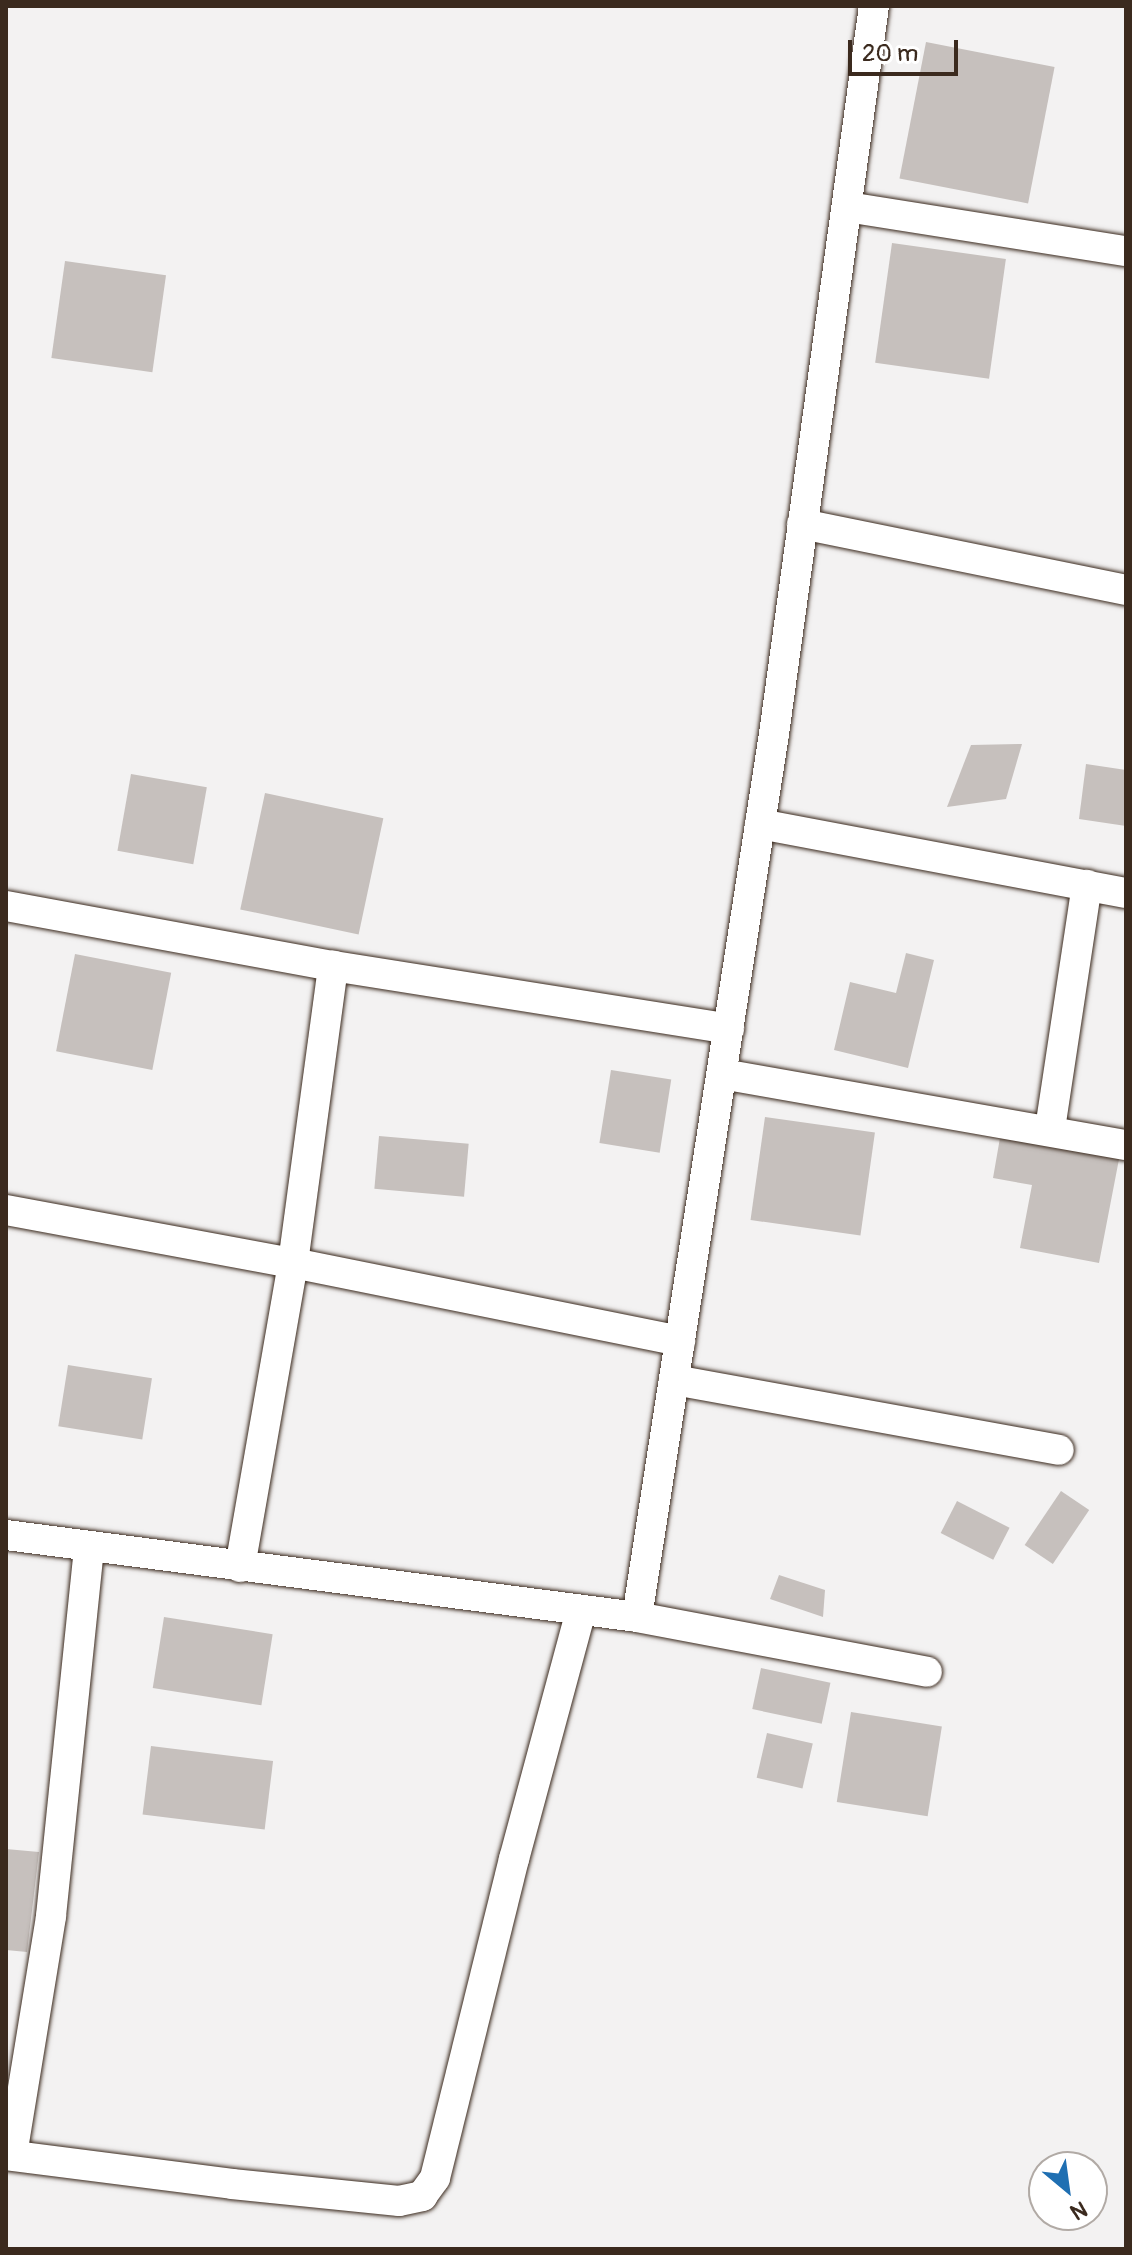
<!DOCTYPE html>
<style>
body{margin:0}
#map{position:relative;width:1132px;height:2255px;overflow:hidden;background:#f3f2f2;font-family:Pangolin,sans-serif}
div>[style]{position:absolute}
.building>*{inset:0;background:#c6c0bd;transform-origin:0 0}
.roads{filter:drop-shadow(0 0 2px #3b2a1e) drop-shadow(0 0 2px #3b2a1e)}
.street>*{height:30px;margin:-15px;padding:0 15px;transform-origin:15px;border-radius:15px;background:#fff}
span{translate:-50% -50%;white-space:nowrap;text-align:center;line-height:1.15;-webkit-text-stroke:6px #fff;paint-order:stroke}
.frame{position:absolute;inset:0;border:8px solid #3b2a1e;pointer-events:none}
.north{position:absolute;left:1028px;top:2151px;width:80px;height:80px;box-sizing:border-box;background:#fff;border:2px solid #b1aaa5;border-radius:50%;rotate:151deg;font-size:22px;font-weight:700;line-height:32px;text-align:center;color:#3b2a1e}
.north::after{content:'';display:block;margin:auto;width:28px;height:36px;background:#1f6fb2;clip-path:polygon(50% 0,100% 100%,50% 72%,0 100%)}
.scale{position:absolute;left:848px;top:40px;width:110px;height:36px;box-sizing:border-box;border:4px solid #3b2a1e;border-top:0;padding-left:10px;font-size:24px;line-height:28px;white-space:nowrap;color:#3b2a1e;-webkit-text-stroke:6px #fff;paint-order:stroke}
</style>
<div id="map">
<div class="building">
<i style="left:926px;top:42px;width:131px;height:139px;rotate:11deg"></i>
<i style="left:892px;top:243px;width:115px;height:121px;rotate:8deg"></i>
<i style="left:65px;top:261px;width:102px;height:98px;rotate:8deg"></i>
<i style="clip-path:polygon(1022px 744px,1006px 799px,947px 807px,971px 745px)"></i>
<i style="clip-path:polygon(1086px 764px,1126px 770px,1126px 826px,1079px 819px)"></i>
<i style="left:131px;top:774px;width:77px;height:78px;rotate:10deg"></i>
<i style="left:265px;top:793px;width:121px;height:119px;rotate:12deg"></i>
<i style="clip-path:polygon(906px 953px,934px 960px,908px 1068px,834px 1050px,850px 982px,896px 993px)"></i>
<i style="left:75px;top:954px;width:98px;height:99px;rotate:11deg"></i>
<i style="left:611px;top:1070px;width:61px;height:74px;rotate:9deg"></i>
<i style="left:765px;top:1117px;width:111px;height:104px;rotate:8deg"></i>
<i style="clip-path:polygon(1001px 1132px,1120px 1154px,1099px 1263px,1020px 1248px,1032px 1185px,993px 1178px)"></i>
<i style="left:379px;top:1136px;width:90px;height:53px;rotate:5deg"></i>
<i style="left:68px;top:1365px;width:85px;height:62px;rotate:9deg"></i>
<i style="left:1061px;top:1491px;width:34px;height:65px;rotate:34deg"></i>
<i style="left:957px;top:1501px;width:59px;height:36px;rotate:27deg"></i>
<i style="clip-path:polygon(779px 1575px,825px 1590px,823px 1617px,770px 1599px)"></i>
<i style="left:164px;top:1617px;width:110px;height:72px;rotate:9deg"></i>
<i style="left:761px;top:1668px;width:71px;height:42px;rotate:12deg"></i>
<i style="left:851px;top:1712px;width:92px;height:91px;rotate:9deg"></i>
<i style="left:767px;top:1733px;width:47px;height:46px;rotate:13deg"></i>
<i style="left:151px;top:1746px;width:123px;height:69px;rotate:7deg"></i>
<i style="clip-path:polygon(6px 1849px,39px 1852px,27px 1952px,6px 1950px)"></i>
</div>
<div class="roads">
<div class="street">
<i style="left:847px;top:207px;width:282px;rotate:9deg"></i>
<i style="left:802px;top:524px;width:331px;rotate:11.5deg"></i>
<i style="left:760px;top:824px;width:372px;rotate:10.7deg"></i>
<i style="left:6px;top:906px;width:332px;rotate:10.4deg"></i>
<i style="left:333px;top:966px;width:401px;rotate:9deg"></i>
<i style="left:722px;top:1074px;width:410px;rotate:10deg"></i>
<i style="left:1050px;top:1129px;width:247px;rotate:-81.4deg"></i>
<i style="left:6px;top:1210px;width:292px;rotate:10.5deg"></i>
<i style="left:293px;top:1263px;width:395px;rotate:11.4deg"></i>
<i style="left:674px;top:1380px;width:391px;rotate:10.3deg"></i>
<i style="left:6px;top:1535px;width:636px;rotate:7.4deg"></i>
<i style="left:637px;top:1617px;width:295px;rotate:10.7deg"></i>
<i style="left:240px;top:1567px;width:309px;rotate:-80.1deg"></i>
<i style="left:293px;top:1263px;width:300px;rotate:-82.3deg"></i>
<i style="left:637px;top:1617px;width:894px;rotate:-81.18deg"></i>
<i style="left:774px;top:734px;width:735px;rotate:-82.18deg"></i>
<i style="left:6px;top:2155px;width:228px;rotate:7.3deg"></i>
<i style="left:232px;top:2184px;width:168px;rotate:5.8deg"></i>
<i style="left:399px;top:2201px;width:24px;rotate:-12deg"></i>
<i style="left:422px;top:2196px;width:22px;rotate:-54deg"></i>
<i style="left:435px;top:2178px;width:329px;rotate:-76.1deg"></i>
<i style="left:514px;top:1859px;width:257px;rotate:-74.9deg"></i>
<i style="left:12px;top:2155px;width:242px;rotate:-80.7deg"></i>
<i style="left:51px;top:1916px;width:371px;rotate:-84.1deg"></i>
</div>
</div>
<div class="frame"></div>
<div class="north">N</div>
<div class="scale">20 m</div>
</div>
